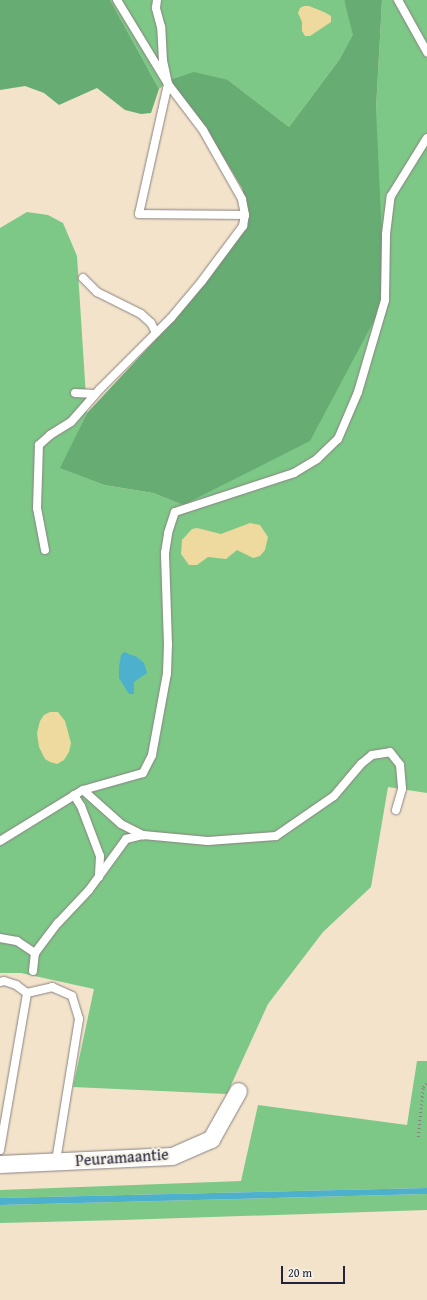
<!DOCTYPE html>
<style>
body{margin:0}
#map{position:relative;width:427px;height:1300px;overflow:hidden;background:#f3e3ca;font-family:"Gentium Book Plus",serif}
div>[style]{position:absolute}
.green>*{inset:0;background:#7dc886}
.forest>*{inset:0;background:#66ac73}
.sand>*{inset:0;background:#eeda9e}
.water>*{inset:0;background:#4db0cc}
.path>*{height:2.5px;margin-top:-1.25px;transform-origin:0;background:repeating-linear-gradient(90deg,#8a8282 0 1px,transparent 0 4px)}
.roads{filter:drop-shadow(0 0 1px #8a8282) drop-shadow(0 0 1px #8a8282)}
.service>*{height:8px;margin:-4px;padding:0 4px;transform-origin:4px;border-radius:4px;background:#fff}
.minor>*{height:17px;margin:-8.5px;padding:0 8.5px;transform-origin:8.5px;border-radius:8.5px;background:#fff}
span{translate:-50% -50%;white-space:nowrap;text-align:center;line-height:1.15;-webkit-text-stroke:4px #f7f3e8;paint-order:stroke}
.street-label{font-size:16px;color:#22223b}
.scale{position:absolute;left:281px;top:1266px;width:64px;height:18px;box-sizing:border-box;border:2px solid #22223b;border-top:0;padding-left:5px;font-size:12px;line-height:14px;white-space:nowrap;color:#22223b;-webkit-text-stroke:3px #f7f3e8;paint-order:stroke}
</style>
<div id="map">
<div class="green">
<i style="clip-path:polygon(110px 0,344px 0,354px 34px,339px 60px,289px 127px,228px 80px,170px 80px,159px 89px)"></i>
<i style="clip-path:polygon(382px 0,427px 0,427px 793px,388px 787px,371px 887px,323px 932px,268px 1004px,227px 1094px,73px 1087px,94px 989px,21px 973px,0 973px,0 228px,27px 212px,48px 215px,63px 223px,77px 256px,87px 413px,61px 468px,104px 485px,153px 493px,183px 505px,376px 110px)"></i>
<i style="clip-path:polygon(417px 1061px,427px 1061px,427px 1188px,0 1198px,0 1190px,241px 1181px,258px 1105px,407px 1125px)"></i>
<i style="clip-path:polygon(427px 1194px,427px 1210px,122px 1220px,0 1223px,0 1205px)"></i>
</div>
<div class="forest">
<i style="clip-path:polygon(0 0,110px 0,159px 89px,151px 113px,141px 114px,125px 110px,97px 88px,59px 105px,44px 93px,25px 86px,0 90px)"></i>
<i style="clip-path:polygon(344px 0,382px 0,376px 110px,385px 300px,310px 441px,183px 505px,153px 493px,104px 485px,60px 468px,87px 413px,173px 321px,246px 228px,249px 216px,242px 188px,205px 127px,170px 80px,194px 72px,228px 80px,289px 127px,339px 60px,353px 35px)"></i>
</div>
<div class="sand">
<i style="clip-path:polygon(304px 6px,309px 6px,324px 12px,331px 16px,331px 22px,310px 36px,305px 36px,302px 31px,302px 22px,298px 13px,300px 8px)"></i>
<i style="clip-path:polygon(250px 523px,260px 525px,268px 537px,265px 550px,260px 556px,253px 558px,237px 550px,226px 559px,208px 557px,197px 565px,189px 565px,181px 554px,182px 540px,192px 529px,197px 528px,221px 534px)"></i>
<i style="clip-path:polygon(50px 712px,58px 712px,65px 721px,71px 743px,69px 752px,64px 760px,57px 764px,50px 762px,45px 759px,39px 747px,37px 733px,40px 721px,44px 715px)"></i>
</div>
<div class="water">
<i style="clip-path:polygon(124px 652px,137px 657px,144px 663px,146px 669px,147px 673px,134px 682px,134px 694px,129px 694px,119px 678px,119px 667px,121px 655px)"></i>
<i style="clip-path:polygon(427px 1188px,427px 1194px,0 1205px,0 1198px)"></i>
</div>
<div class="path">
<i style="left:418px;top:1137px;width:50px;rotate:-84.3deg"></i>
<i style="left:423px;top:1087px;width:6px;rotate:-45deg"></i>
</div>
<div class="roads">
<div class="service">
<i style="left:117px;top:0;width:98px;rotate:58.7deg"></i>
<i style="left:168px;top:84px;width:133px;rotate:102.6deg"></i>
<i style="left:139px;top:214px;width:106px;rotate:0.5deg"></i>
<i style="left:398px;top:0;width:60px;rotate:60.9deg"></i>
<i style="left:83px;top:278px;width:20px;rotate:45deg"></i>
<i style="left:97px;top:292px;width:49px;rotate:26.6deg"></i>
<i style="left:141px;top:314px;width:13px;rotate:42deg"></i>
<i style="left:151px;top:323px;width:11px;rotate:63deg"></i>
<i style="left:75px;top:393px;width:20px;rotate:3deg"></i>
<i style="left:45px;top:550px;width:43px;rotate:-100.8deg"></i>
<i style="left:37px;top:508px;width:63px;rotate:-88.2deg"></i>
<i style="left:39px;top:445px;width:15px;rotate:-42deg"></i>
<i style="left:50px;top:435px;width:25px;rotate:-32deg"></i>
<i style="left:71px;top:422px;width:44px;rotate:-48.7deg"></i>
<i style="left:100px;top:389px;width:100px;rotate:-45deg"></i>
<i style="left:171px;top:318px;width:48px;rotate:-50deg"></i>
<i style="left:202px;top:281px;width:69px;rotate:-53.3deg"></i>
<i style="left:243px;top:226px;width:11px;rotate:-80deg"></i>
<i style="left:245px;top:215px;width:16px;rotate:-101deg"></i>
<i style="left:242px;top:199px;width:79px;rotate:-119.5deg"></i>
<i style="left:203px;top:130px;width:58px;rotate:-127.3deg"></i>
<i style="left:168px;top:84px;width:24px;rotate:-102deg"></i>
<i style="left:163px;top:61px;width:34px;rotate:-93deg"></i>
<i style="left:161px;top:27px;width:20px;rotate:-105deg"></i>
<i style="left:156px;top:8px;width:8px;rotate:-83deg"></i>
<i style="left:83px;top:790px;width:51px;rotate:41.8deg"></i>
<i style="left:121px;top:824px;width:25px;rotate:27deg"></i>
<i style="left:74px;top:795px;width:13px;rotate:58deg"></i>
<i style="left:81px;top:806px;width:53px;rotate:69.2deg"></i>
<i style="left:100px;top:856px;width:21px;rotate:93deg"></i>
<i style="left:0;top:841px;width:97px;rotate:-31.6deg"></i>
<i style="left:83px;top:790px;width:62px;rotate:-15.8deg"></i>
<i style="left:143px;top:773px;width:20px;rotate:-63deg"></i>
<i style="left:152px;top:755px;width:83px;rotate:-79.6deg"></i>
<i style="left:167px;top:673px;width:28px;rotate:-88deg"></i>
<i style="left:168px;top:645px;width:92px;rotate:-91.9deg"></i>
<i style="left:165px;top:553px;width:20px;rotate:-81deg"></i>
<i style="left:168px;top:533px;width:22px;rotate:-72deg"></i>
<i style="left:175px;top:512px;width:125px;rotate:-18.1deg"></i>
<i style="left:294px;top:473px;width:27px;rotate:-31deg"></i>
<i style="left:317px;top:459px;width:29px;rotate:-44deg"></i>
<i style="left:338px;top:439px;width:51px;rotate:-66.9deg"></i>
<i style="left:358px;top:392px;width:96px;rotate:-73.6deg"></i>
<i style="left:385px;top:300px;width:66px;rotate:-89.1deg"></i>
<i style="left:386px;top:234px;width:38px;rotate:-83deg"></i>
<i style="left:391px;top:196px;width:68px;rotate:-58.2deg"></i>
<i style="left:0;top:938px;width:17px;rotate:10deg"></i>
<i style="left:17px;top:941px;width:22px;rotate:34deg"></i>
<i style="left:35px;top:953px;width:38px;rotate:-53deg"></i>
<i style="left:58px;top:923px;width:45px;rotate:-46.8deg"></i>
<i style="left:89px;top:890px;width:63px;rotate:-54deg"></i>
<i style="left:126px;top:839px;width:17px;rotate:-13deg"></i>
<i style="left:143px;top:835px;width:65px;rotate:5.3deg"></i>
<i style="left:208px;top:841px;width:68px;rotate:-4.2deg"></i>
<i style="left:276px;top:836px;width:70px;rotate:-34.6deg"></i>
<i style="left:334px;top:796px;width:42px;rotate:-49.8deg"></i>
<i style="left:361px;top:764px;width:14px;rotate:-39deg"></i>
<i style="left:372px;top:755px;width:18px;rotate:-9deg"></i>
<i style="left:390px;top:752px;width:16px;rotate:52deg"></i>
<i style="left:400px;top:765px;width:24px;rotate:85deg"></i>
<i style="left:402px;top:789px;width:22px;rotate:106deg"></i>
<i style="left:33px;top:971px;width:18px;rotate:-84deg"></i>
<i style="left:0;top:982px;width:4px;rotate:-14deg"></i>
<i style="left:4px;top:981px;width:13px;rotate:18deg"></i>
<i style="left:16px;top:985px;width:14px;rotate:36deg"></i>
<i style="left:0;top:1150px;width:159px;rotate:-80.2deg"></i>
<i style="left:27px;top:993px;width:26px;rotate:-13deg"></i>
<i style="left:52px;top:987px;width:22px;rotate:24deg"></i>
<i style="left:72px;top:996px;width:24px;rotate:73deg"></i>
<i style="left:79px;top:1019px;width:144px;rotate:99.2deg"></i>
</div>
<div class="minor">
<i style="left:0;top:1164px;width:172px;rotate:-2.7deg"></i>
<i style="left:172px;top:1156px;width:43px;rotate:-23.6deg"></i>
<i style="left:211px;top:1139px;width:55px;rotate:-60.6deg"></i>
</div>
</div>
<div class="street-label">
<span style="left:122px;top:1157px;rotate:-4deg">Peuramaantie</span>
</div>
<div class="scale">20 m</div>
</div>
